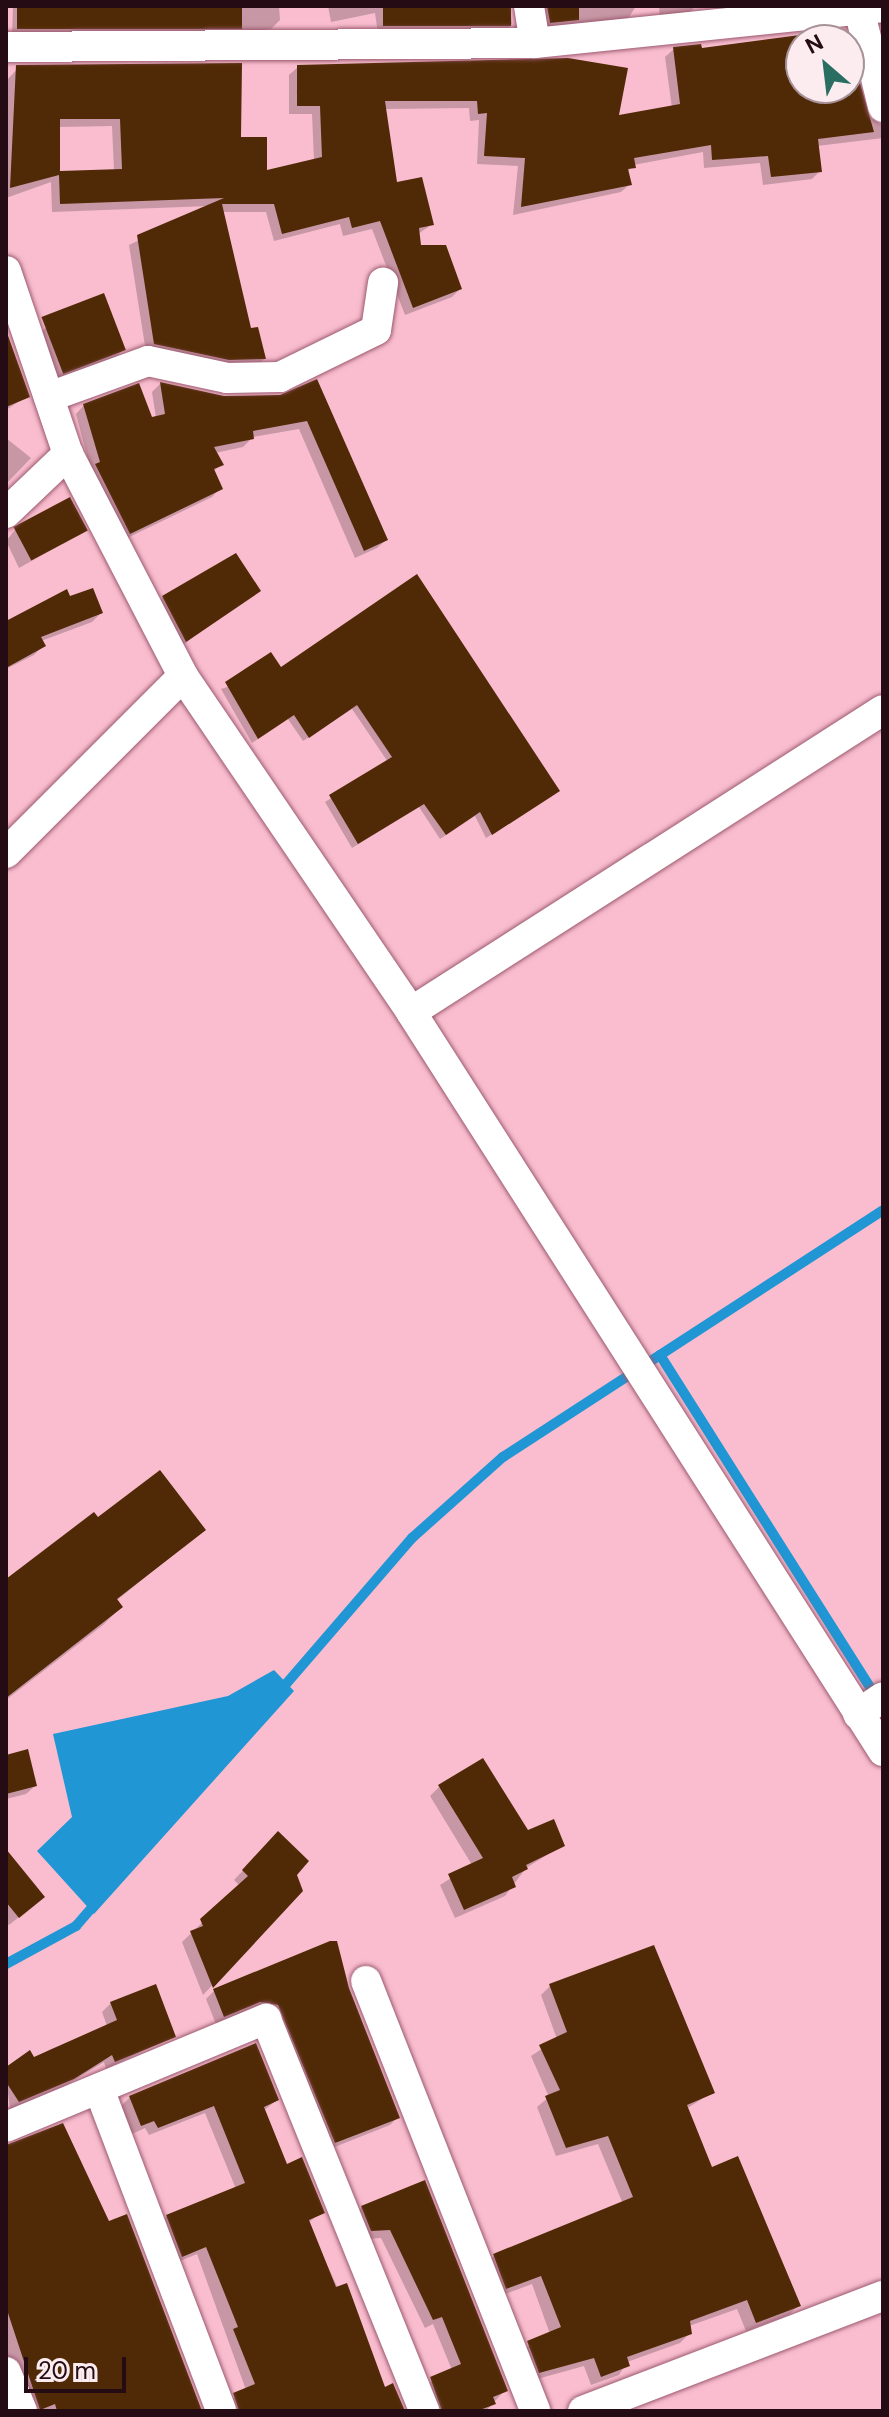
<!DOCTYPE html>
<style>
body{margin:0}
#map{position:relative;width:889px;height:2417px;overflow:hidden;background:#f9bdcf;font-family:"DM Sans",sans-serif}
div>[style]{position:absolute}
.water>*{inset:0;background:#2096d4}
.shadow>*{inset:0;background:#0003}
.stream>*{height:10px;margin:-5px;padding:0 5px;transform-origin:5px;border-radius:5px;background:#2096d4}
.building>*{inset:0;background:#502a06;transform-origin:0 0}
.roads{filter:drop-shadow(0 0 2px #9c5a70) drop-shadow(0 0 2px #9c5a70)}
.minor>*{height:30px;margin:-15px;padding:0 15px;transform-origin:15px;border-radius:15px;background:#fff}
span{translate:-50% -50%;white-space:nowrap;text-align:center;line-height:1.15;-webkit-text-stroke:8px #fcecf0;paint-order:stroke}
.frame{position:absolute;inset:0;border:8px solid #240b14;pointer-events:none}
.north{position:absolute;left:785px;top:24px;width:80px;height:80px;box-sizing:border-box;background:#fcecf0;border:2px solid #a69298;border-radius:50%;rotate:332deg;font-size:22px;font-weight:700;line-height:32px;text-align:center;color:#240b14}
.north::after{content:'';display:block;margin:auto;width:28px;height:36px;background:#296e61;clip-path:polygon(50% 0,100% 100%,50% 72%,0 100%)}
.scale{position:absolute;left:24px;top:2357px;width:102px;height:36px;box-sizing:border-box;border:4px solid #240b14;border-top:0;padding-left:10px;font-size:24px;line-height:28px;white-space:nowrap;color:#240b14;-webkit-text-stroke:6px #fcecf0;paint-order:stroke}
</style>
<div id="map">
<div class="water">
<i style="clip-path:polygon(274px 1670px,294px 1691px,94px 1914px,37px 1851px,72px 1817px,53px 1734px,228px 1696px)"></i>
</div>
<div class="shadow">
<i style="clip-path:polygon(13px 6px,279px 6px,280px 20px,271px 29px,232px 35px,12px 36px)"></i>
<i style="clip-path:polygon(328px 6px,510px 6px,512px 24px,503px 33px,378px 34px,375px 13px,331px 22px)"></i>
<i style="clip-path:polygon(536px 6px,636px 6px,626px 22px,542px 31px)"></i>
<i style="clip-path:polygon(659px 6px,695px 6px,695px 7px,686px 16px,660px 19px)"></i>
<i style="clip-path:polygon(evenodd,844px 33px,846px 40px,801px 40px,801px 88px,849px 88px,849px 52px,864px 113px,883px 126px,883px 138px,817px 146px,820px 171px,812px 179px,763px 185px,760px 163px,704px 168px,703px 152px,633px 165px,627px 173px,630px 184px,621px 192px,513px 215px,518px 166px,477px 164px,479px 120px,470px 121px,469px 108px,385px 109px,396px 184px,431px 225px,418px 234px,419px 247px,460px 289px,452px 297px,405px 315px,372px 229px,343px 236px,340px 224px,274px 241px,266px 212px,222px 212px,250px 331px,264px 359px,256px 367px,146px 352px,129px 245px,209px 206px,52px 212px,51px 182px,6px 198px,6px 81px,19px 67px,239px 139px,265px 172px,314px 161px,312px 114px,289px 114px,289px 75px,298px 67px,617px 118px,672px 108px,665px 57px,674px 49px,700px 51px,844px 33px,112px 126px,114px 171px,58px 173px,58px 127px,112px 126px)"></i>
<i style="clip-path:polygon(63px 311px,124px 349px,101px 372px,37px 395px,40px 333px)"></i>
<i style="clip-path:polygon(6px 375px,27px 396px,6px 410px)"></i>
<i style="clip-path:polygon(316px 382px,386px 540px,377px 548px,355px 558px,299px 429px,253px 437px,243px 447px,215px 453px,221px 464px,213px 472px,220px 488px,212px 497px,121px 541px,91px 471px,76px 414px,84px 405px,151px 419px,156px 418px,152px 392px,160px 384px,223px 398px,281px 397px)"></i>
<i style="clip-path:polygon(6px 438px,31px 458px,6px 484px)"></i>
<i style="clip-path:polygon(15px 530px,85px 531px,19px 568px,6px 541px)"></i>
<i style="clip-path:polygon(417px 577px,552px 796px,486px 838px,475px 816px,440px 839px,419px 807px,352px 848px,325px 802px,388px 762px,352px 709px,303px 741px,288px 719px,252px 743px,221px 689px,280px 670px)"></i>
<i style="clip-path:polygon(258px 591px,177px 649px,154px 607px,163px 597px)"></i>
<i style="clip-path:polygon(69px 599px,101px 613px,92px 622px,41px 641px,43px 646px,34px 655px,6px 669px,6px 623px)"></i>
<i style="clip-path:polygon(98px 1520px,203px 1530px,116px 1601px,121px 1607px,103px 1625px,6px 1700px,6px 1582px)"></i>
<i style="clip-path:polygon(6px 1757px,35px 1786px,26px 1794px,6px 1799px)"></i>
<i style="clip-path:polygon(439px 1787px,527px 1833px,563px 1845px,526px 1868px,505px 1896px,455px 1918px,440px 1885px,472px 1865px,430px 1796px)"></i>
<i style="clip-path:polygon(269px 1843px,295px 1874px,301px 1891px,203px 1995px,182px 1942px,240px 1886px,234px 1880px)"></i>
<i style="clip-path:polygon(6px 1866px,33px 1906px,9px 1925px,6px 1922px)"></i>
<i style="clip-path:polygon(550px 1986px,713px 2092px,686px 2109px,711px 2169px,799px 2305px,789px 2315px,746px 2331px,737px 2309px,689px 2326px,690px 2333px,680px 2343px,627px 2362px,619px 2375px,591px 2385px,584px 2366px,530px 2381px,518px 2352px,550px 2334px,532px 2284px,497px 2297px,484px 2266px,494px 2256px,623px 2204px,598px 2144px,556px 2156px,537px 2107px,549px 2097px,531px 2056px,557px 2039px,541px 1995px)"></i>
<i style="clip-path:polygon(347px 1988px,398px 2117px,390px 2125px,327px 2150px,269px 2013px,216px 2024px,206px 1999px,214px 1991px)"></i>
<i style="clip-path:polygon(111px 2003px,174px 2036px,106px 2069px,104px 2062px,63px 2087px,10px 2109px,6px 2077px,49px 2050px,107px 2026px,102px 2012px)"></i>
<i style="clip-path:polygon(130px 2097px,277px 2100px,263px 2111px,285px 2166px,322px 2212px,308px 2223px,384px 2389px,403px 2411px,228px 2411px,226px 2403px,246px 2390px,197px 2254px,173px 2264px,158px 2225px,167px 2216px,236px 2189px,205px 2113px,149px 2135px,145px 2128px,132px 2134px,121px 2106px)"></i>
<i style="clip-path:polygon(6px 2145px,200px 2411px,27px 2411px,6px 2365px)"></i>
<i style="clip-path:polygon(424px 2183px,505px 2390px,486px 2411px,432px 2411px,422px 2387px,452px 2370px,433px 2324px,425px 2328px,381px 2238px,362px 2239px,353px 2216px,362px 2207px)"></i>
</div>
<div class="stream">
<i style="left:660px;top:1355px;width:404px;rotate:57.7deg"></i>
<i style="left:280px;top:1691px;width:202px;rotate:-49.2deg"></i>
<i style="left:412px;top:1538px;width:122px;rotate:-41.7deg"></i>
<i style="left:503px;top:1457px;width:453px;rotate:-33deg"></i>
<i style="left:6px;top:1964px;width:80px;rotate:-28.5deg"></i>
<i style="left:76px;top:1926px;width:35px;rotate:-49deg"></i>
</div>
<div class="building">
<i style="left:17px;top:6px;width:225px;height:23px"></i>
<i style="left:383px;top:6px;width:128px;height:20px"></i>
<i style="clip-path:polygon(547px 6px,579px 6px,579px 20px,550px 23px)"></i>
<i style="clip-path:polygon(evenodd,845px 29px,848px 40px,801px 40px,801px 88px,849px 88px,849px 44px,874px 132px,818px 139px,822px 172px,771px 177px,768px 156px,712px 160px,711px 145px,634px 158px,636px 168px,628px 169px,632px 185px,521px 207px,525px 158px,484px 156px,487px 113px,478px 114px,477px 101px,385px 101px,397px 182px,422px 177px,434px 225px,419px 228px,421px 245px,446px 245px,462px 289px,413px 308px,380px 221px,352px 228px,349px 217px,282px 234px,274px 204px,222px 204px,251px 328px,258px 327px,266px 359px,229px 360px,154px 344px,137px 235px,224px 198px,60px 204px,59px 175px,10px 188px,16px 65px,242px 63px,241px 137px,267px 137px,267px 170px,322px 157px,320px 106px,297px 106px,297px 65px,568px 58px,628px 68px,619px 115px,680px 104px,673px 47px,701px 44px,702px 48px,845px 29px,60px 119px,120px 119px,122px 169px,60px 171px,60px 119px)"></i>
<i style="left:104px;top:293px;width:61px;height:67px;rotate:69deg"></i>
<i style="clip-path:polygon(6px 330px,30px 397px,6px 407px)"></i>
<i style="clip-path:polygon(317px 379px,388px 540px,364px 551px,307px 421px,253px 431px,254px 439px,214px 447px,224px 465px,214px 469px,223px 489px,130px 534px,95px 464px,100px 462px,83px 404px,139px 383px,152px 417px,165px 414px,160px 382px,224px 396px,280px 395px)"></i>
<i style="left:70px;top:497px;width:38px;height:64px;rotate:62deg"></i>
<i style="clip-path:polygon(236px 553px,261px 591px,186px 642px,162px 596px)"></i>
<i style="clip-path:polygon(417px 574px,560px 791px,492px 835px,480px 812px,446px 835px,424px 804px,358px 844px,329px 795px,392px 757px,357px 705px,309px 738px,294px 715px,258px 739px,225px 682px,271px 652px,281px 667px)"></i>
<i style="clip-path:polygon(93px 588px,103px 613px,41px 637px,46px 646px,6px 668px,6px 621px,67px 589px,70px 596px)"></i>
<i style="clip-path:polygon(160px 1470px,206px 1530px,117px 1599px,123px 1607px,6px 1698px,6px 1579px,94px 1512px,98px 1517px)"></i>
<i style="clip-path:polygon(28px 1749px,37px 1786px,6px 1794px,6px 1755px)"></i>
<i style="clip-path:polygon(483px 1758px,528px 1830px,554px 1819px,565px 1846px,526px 1865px,528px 1869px,512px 1877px,516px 1887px,464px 1910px,448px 1874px,483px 1858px,438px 1785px)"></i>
<i style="clip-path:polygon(278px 1831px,309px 1861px,297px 1875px,303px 1891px,213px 1988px,190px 1931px,203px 1926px,200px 1919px,248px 1876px,242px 1870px)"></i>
<i style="clip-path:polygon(6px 1849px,45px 1897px,19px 1918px,6px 1902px)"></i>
<i style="clip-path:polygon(330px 1941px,337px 1941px,349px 1988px,400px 2118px,335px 2143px,278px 2005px,260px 2002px,224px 2017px,213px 1989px)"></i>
<i style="clip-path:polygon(654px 1945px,715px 2093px,687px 2105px,712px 2167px,738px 2156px,801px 2306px,756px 2323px,747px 2300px,690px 2321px,692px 2334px,627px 2357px,630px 2366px,601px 2377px,594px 2358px,539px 2373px,527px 2341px,561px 2327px,541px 2276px,506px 2289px,493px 2254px,633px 2197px,608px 2136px,566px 2148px,545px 2096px,560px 2090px,539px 2045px,567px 2032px,549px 1984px)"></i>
<i style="clip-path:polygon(156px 1984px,176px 2037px,115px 2062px,112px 2055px,74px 2079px,19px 2102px,6px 2082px,6px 2067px,30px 2050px,34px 2057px,117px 2020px,110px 2002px)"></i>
<i style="clip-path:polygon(256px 2043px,279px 2100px,264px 2107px,287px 2164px,302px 2157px,325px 2213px,309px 2220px,336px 2287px,347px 2283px,385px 2387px,393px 2383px,405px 2411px,239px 2411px,233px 2393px,255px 2384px,233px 2329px,238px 2327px,206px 2247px,182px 2257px,166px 2215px,245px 2183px,214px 2106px,158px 2128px,154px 2121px,141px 2126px,129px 2096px)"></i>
<i style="clip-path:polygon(63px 2123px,109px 2221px,127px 2214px,202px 2411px,57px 2411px,55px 2404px,40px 2410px,6px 2307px,6px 2145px)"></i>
<i style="clip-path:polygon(425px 2180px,508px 2391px,493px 2397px,496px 2404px,477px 2411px,442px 2411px,430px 2377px,461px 2364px,442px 2317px,433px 2320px,390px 2230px,371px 2231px,361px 2206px)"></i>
</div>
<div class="roads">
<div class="minor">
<i style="left:529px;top:6px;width:37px;rotate:81deg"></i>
<i style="left:859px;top:9px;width:101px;rotate:76.2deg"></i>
<i style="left:6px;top:47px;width:529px;rotate:-0.43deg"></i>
<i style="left:535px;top:43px;width:350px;rotate:-5.9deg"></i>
<i style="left:6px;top:271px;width:193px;rotate:71.3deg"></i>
<i style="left:68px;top:454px;width:250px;rotate:62.6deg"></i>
<i style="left:183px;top:676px;width:406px;rotate:55.8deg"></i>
<i style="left:411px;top:1012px;width:877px;rotate:57.43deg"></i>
<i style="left:49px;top:397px;width:105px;rotate:-20deg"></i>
<i style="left:148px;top:361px;width:81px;rotate:12.1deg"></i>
<i style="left:227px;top:378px;width:53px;rotate:-1.1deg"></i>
<i style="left:280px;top:377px;width:107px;rotate:-26.1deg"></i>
<i style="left:376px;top:330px;width:48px;rotate:-81.5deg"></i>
<i style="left:6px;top:513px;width:86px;rotate:-43.6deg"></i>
<i style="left:6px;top:853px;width:250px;rotate:-45deg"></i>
<i style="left:411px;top:1012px;width:560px;rotate:-32.61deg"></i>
<i style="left:858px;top:1714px;width:30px;rotate:-34deg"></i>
<i style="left:366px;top:1981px;width:462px;rotate:68.5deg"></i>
<i style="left:99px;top:2089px;width:344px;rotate:69.2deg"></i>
<i style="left:6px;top:2127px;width:282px;rotate:-22.6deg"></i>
<i style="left:266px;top:2019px;width:423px;rotate:68deg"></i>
<i style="left:6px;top:2372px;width:42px;rotate:67.7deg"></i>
<i style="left:583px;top:2411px;width:321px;rotate:-21deg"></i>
</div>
</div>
<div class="frame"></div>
<div class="north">N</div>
<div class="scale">20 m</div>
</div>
